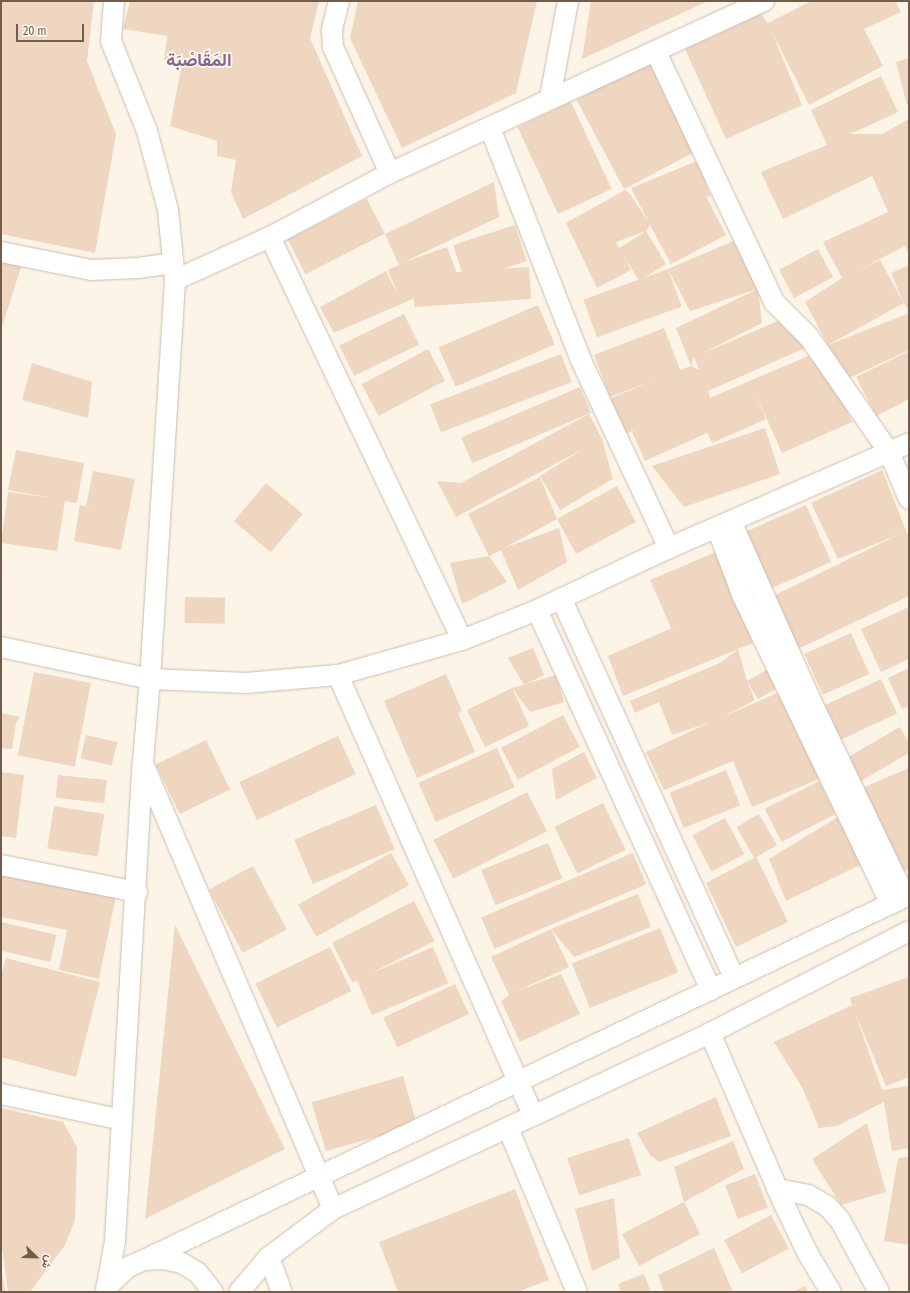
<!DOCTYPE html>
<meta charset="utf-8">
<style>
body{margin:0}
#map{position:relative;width:910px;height:1293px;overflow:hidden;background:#fbf4e7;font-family:"Fira Sans Condensed",Vazirmatn,sans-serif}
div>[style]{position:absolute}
.building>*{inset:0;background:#eed6c0;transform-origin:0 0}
.roads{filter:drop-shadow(0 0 1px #ccbdae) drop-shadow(0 0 1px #ccbdae)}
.minor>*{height:20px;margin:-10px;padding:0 10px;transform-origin:10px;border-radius:10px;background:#fff}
span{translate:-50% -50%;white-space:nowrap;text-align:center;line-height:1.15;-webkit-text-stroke:3.5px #fef8ed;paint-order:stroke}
.district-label{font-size:18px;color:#84658e;font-weight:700}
.frame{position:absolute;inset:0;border:2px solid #725d4d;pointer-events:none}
.north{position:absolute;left:16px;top:1237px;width:40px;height:40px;-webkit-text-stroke:3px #fef8ed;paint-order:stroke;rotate:113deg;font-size:11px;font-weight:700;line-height:16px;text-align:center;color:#725d4d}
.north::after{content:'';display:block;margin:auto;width:14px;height:18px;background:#725d4d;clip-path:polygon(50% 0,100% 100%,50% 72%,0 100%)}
.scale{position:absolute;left:16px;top:24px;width:68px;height:18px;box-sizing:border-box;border:2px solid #725d4d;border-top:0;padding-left:5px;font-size:12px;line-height:14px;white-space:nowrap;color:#725d4d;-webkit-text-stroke:3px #fef8ed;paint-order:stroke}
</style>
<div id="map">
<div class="building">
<i style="clip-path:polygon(1px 1px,94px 1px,87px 61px,116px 134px,95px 253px,1px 234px)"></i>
<i style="clip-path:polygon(130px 1px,319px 1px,310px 38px,362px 156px,243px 219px,231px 192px,236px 160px,217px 156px,217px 141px,170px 126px,182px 64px,164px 60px,167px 36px,123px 29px)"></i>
<i style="clip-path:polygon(358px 1px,537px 1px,516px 93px,402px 148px,350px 38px)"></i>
<i style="clip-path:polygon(591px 1px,708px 1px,582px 59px)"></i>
<i style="clip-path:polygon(811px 1px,895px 1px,901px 12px,864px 29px,883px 66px,809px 105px,771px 30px,802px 105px,726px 139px,685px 49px,761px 14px,768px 23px)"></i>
<i style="clip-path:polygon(909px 58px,909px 105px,907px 105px,896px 62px)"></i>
<i style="left:650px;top:61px;width:101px;height:83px;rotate:62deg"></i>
<i style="clip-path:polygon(881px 76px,898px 112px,850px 134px,882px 134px,909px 119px,909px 254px,905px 246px,857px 271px,880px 260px,903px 302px,891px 273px,909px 265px,909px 311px,904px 303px,828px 345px,805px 302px,842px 278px,823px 242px,888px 212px,872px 176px,783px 219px,761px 172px,827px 145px,811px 110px)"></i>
<i style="left:571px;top:102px;width:96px;height:59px;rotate:65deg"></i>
<i style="clip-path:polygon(697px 161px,711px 197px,706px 196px,726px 235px,671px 264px,650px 225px,646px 231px,616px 242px,619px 248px,646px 231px,666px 264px,639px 281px,623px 254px,631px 270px,597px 288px,566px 223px,625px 190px,630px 194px,649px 223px,631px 188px)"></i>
<i style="clip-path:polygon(494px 182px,499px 217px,402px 263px,447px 247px,459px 279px,334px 333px,320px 307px,386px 271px,399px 297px,388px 270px,399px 265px,385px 234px)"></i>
<i style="left:367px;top:199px;width:39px;height:89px;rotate:63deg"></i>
<i style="left:515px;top:225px;width:38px;height:65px;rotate:72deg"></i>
<i style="clip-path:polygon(738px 239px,758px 289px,690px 311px,668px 269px)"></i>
<i style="left:818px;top:249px;width:32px;height:44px;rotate:62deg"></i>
<i style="clip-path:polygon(1px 259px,22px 264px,1px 330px)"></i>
<i style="left:529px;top:267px;width:32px;height:117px;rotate:86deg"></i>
<i style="left:668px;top:269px;width:40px;height:90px;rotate:70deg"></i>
<i style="clip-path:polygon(758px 289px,762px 323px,701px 354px,778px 321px,805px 348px,708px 391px,710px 398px,808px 356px,833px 380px,852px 422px,782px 453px,753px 388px,766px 419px,712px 443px,707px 433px,645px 461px,632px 432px,640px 428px,620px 436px,606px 400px,660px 378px,610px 397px,594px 355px,664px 328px,680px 370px,691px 366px,699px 370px,703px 380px,694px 357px,691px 366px,676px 328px)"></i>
<i style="left:538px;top:305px;width:43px;height:108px;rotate:67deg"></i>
<i style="clip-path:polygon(909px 313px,909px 350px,849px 378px,828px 345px)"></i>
<i style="left:404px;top:314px;width:34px;height:72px;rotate:64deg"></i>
<i style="left:428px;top:349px;width:36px;height:75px;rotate:62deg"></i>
<i style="clip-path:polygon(909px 351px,909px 399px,876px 416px,856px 377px)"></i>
<i style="left:561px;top:354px;width:30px;height:140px;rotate:69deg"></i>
<i style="clip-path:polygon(32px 363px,92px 382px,88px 418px,22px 400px)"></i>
<i style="left:580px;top:387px;width:28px;height:129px;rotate:67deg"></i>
<i style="clip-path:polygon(589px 414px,602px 439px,613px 479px,560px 510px,540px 476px,585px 448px,456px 517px,437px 481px,461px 483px)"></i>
<i style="clip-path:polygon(765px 428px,780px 474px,684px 507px,652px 466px)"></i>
<i style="clip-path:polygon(16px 450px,84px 463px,77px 503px,65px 501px,57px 551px,1px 543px,8px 492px,52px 498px,8px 490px)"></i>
<i style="clip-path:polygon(882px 470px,909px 538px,909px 596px,796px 650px,771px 597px,902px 533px,838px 559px,811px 503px)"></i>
<i style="clip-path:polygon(93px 471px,135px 479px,121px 550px,74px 541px,80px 505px,98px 509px,86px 506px)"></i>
<i style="clip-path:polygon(540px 477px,557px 519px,617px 486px,636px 522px,576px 554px,557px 519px,504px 548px,559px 528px,567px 562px,518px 590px,501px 550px,489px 556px,468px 514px)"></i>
<i style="left:266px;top:483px;width:48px;height:50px;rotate:40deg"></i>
<i style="left:806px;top:505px;width:62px;height:66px;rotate:66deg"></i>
<i style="clip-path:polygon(723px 549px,737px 602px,753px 643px,623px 696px,608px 656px,677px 626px,671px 628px,650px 580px)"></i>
<i style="clip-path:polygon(489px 556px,507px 582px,462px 604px,450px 563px)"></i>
<i style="left:185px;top:597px;width:40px;height:26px;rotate:1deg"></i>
<i style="clip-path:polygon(909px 607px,909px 659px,881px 672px,861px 629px)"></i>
<i style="left:851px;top:633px;width:45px;height:51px;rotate:66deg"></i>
<i style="clip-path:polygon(533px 648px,544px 675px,524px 685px,508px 658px)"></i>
<i style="clip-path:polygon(738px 649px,747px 681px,770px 668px,780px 687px,758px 699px,747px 681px,755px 700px,720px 718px,784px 690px,801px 731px,789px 737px,805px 730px,824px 777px,752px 807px,733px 761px,664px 790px,646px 752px,711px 722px,672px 735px,659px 702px,635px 713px,630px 701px,722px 662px)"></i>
<i style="clip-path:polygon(909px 668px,909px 706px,902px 709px,888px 678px)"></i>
<i style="left:34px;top:672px;width:58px;height:85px;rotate:11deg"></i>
<i style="clip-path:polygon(446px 674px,462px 711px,458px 713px,475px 752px,417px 778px,384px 701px)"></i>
<i style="clip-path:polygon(556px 675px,564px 702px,530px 712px,512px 688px,529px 726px,485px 747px,467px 710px,512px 688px)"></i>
<i style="left:881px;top:679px;width:38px;height:62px;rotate:65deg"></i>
<i style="clip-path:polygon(1px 713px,20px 717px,16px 723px,12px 749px,1px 748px)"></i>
<i style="left:563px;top:715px;width:36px;height:70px;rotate:62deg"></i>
<i style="clip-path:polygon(900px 727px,909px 743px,909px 753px,861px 781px,848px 757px)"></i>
<i style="left:86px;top:735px;width:32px;height:24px;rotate:13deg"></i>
<i style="left:338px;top:736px;width:42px;height:109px;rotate:65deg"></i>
<i style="left:206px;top:740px;width:55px;height:56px;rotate:64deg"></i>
<i style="left:497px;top:748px;width:43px;height:86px;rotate:66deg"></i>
<i style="clip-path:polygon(584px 752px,597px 778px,556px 800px,552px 769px)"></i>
<i style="clip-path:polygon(909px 768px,909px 869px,898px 874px,862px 788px)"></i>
<i style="left:726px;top:770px;width:38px;height:61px;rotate:68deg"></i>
<i style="clip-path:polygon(1px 772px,24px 775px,16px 838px,1px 836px)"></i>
<i style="left:58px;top:775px;width:49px;height:23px;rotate:6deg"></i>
<i style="left:819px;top:781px;width:37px;height:61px;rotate:63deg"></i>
<i style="left:527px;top:792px;width:44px;height:105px;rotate:63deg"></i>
<i style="left:603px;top:803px;width:52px;height:54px;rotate:64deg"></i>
<i style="left:376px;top:805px;width:48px;height:89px;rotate:67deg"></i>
<i style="left:54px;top:806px;width:51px;height:43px;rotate:9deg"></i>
<i style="left:759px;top:814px;width:36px;height:26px;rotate:60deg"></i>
<i style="clip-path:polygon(841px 815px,864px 863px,786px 901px,769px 859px)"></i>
<i style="left:725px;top:818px;width:41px;height:37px;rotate:62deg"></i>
<i style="left:548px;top:843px;width:38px;height:72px;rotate:68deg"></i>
<i style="left:391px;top:853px;width:37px;height:106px;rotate:61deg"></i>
<i style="left:633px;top:853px;width:34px;height:165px;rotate:67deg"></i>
<i style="clip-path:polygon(754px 858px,757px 858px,788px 922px,736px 947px,706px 883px)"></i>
<i style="left:253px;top:866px;width:72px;height:50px;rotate:62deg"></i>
<i style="clip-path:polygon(1px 872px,116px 896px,99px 979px,59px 970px,67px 930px,1px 917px)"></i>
<i style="clip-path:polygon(638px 894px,651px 927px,574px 957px,551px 929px,569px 967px,515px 992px,561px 974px,580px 1014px,520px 1042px,501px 1001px,509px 995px,491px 957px,551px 929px)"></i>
<i style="left:414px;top:901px;width:45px;height:92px;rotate:63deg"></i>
<i style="left:1px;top:922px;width:57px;height:28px;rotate:13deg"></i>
<i style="clip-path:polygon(175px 925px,285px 1149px,145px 1219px)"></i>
<i style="left:660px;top:928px;width:48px;height:95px;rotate:68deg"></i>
<i style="left:330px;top:947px;width:49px;height:83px;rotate:64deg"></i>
<i style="left:433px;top:947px;width:39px;height:83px;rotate:67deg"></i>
<i style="clip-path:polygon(6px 958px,100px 982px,76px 1077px,1px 1057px,1px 976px)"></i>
<i style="clip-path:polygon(909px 977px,909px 1077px,886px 1086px,855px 1013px,882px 1090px,909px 1086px,909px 1148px,892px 1151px,884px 1102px,837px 1126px,819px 1128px,803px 1089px,774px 1042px,852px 1005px,850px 998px)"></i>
<i style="left:455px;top:984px;width:33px;height:79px;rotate:65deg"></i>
<i style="left:403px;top:1076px;width:51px;height:95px;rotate:74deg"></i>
<i style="clip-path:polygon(716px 1097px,731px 1136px,659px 1162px,650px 1155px,637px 1133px)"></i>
<i style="clip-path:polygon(1px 1108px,63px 1122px,77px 1147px,75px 1221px,65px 1245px,30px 1292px,8px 1292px,1px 1240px)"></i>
<i style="clip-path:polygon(867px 1123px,886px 1192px,841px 1205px,812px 1159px)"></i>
<i style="left:629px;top:1138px;width:39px;height:65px;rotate:72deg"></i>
<i style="clip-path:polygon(733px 1141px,744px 1169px,684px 1202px,700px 1234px,639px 1266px,622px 1234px,684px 1202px,674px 1167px)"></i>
<i style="clip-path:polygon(909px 1157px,909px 1245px,884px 1241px,898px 1158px)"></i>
<i style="left:755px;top:1174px;width:36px;height:32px;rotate:69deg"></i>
<i style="clip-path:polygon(515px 1189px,549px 1280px,517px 1292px,398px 1292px,379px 1242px)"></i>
<i style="clip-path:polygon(614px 1198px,620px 1258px,592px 1271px,575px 1209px)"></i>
<i style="left:771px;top:1215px;width:38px;height:53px;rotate:62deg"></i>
<i style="clip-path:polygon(714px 1248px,733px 1292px,664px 1292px,658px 1275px)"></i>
<i style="clip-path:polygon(1px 1272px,2px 1272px,5px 1291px,1px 1291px)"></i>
<i style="clip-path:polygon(644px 1274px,651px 1292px,621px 1292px,618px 1284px)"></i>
<i style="clip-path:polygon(805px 1286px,808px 1292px,793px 1292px)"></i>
</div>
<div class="roads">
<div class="minor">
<i style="left:114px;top:1px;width:40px;rotate:94.3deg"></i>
<i style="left:111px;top:41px;width:97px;rotate:68.2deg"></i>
<i style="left:147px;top:131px;width:82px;rotate:75.1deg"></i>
<i style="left:168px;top:210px;width:70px;rotate:84.3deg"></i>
<i style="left:339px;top:1px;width:30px;rotate:104deg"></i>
<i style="left:332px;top:30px;width:17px;rotate:87deg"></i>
<i style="left:333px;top:47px;width:138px;rotate:65.7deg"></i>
<i style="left:656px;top:52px;width:276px;rotate:64.7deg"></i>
<i style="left:774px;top:302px;width:49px;rotate:45deg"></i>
<i style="left:809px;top:337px;width:140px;rotate:55.2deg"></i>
<i style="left:889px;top:452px;width:51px;rotate:66.9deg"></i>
<i style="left:550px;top:98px;width:99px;rotate:-79.5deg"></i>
<i style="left:490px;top:128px;width:247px;rotate:68.6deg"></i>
<i style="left:580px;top:358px;width:210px;rotate:64.9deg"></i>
<i style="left:270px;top:237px;width:446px;rotate:64.5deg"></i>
<i style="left:1px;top:252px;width:92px;rotate:11.3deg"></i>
<i style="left:91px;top:270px;width:47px;rotate:-2.4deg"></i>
<i style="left:138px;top:268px;width:35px;rotate:-8deg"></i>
<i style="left:731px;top:521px;width:204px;rotate:66deg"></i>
<i style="left:814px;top:707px;width:211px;rotate:64.4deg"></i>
<i style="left:717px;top:528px;width:74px;rotate:69.4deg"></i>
<i style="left:743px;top:597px;width:341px;rotate:64.3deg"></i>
<i style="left:561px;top:598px;width:418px;rotate:65.5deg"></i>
<i style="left:537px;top:610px;width:418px;rotate:65.4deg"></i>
<i style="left:1px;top:647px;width:152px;rotate:12.1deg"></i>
<i style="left:150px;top:679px;width:96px;rotate:2.4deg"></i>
<i style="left:246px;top:683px;width:92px;rotate:-5deg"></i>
<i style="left:338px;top:675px;width:129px;rotate:-15.8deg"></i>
<i style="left:462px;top:640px;width:81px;rotate:-21.8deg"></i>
<i style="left:537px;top:610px;width:146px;rotate:-25.2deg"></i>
<i style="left:669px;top:548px;width:262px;rotate:-23.6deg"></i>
<i style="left:338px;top:675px;width:482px;rotate:66.1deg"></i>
<i style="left:145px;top:768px;width:479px;rotate:66.9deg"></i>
<i style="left:1px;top:865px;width:139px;rotate:11.2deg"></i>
<i style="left:710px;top:1033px;width:184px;rotate:66.6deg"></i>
<i style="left:783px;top:1202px;width:58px;rotate:64.3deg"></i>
<i style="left:808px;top:1254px;width:44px;rotate:58.8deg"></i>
<i style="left:1px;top:1094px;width:124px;rotate:12.1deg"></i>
<i style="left:508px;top:1128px;width:178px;rotate:67.2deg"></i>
<i style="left:777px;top:1189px;width:32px;rotate:11deg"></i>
<i style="left:808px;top:1195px;width:22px;rotate:30deg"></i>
<i style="left:827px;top:1206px;width:19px;rotate:47deg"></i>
<i style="left:840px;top:1220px;width:82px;rotate:61.6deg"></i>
<i style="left:269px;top:1257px;width:37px;rotate:70deg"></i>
<i style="left:144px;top:1260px;width:848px;rotate:-25.51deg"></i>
<i style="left:107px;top:1286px;width:46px;rotate:-79.9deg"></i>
<i style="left:115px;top:1241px;width:480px;rotate:-86.7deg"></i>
<i style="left:143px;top:762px;width:83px;rotate:-85.2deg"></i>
<i style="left:150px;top:679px;width:400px;rotate:-86.4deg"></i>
<i style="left:175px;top:280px;width:104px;rotate:-24.4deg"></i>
<i style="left:270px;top:237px;width:136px;rotate:-28.1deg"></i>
<i style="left:390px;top:173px;width:412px;rotate:-24.7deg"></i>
<i style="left:106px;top:1288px;width:30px;rotate:-44deg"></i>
<i style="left:128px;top:1267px;width:17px;rotate:-24deg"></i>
<i style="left:144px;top:1260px;width:19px;rotate:-3deg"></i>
<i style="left:163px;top:1259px;width:19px;rotate:12deg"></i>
<i style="left:182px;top:1263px;width:19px;rotate:32deg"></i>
<i style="left:198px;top:1273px;width:24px;rotate:52deg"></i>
<i style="left:239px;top:1292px;width:46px;rotate:-49.4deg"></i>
<i style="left:269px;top:1257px;width:80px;rotate:-36.9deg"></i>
<i style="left:333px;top:1209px;width:416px;rotate:-25deg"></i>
<i style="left:710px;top:1033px;width:224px;rotate:-27.1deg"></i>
</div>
</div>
<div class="district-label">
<span style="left:199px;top:60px">المَقَاصْبَة</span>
</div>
<div class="frame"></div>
<div class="north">ش</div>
<div class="scale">20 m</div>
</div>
